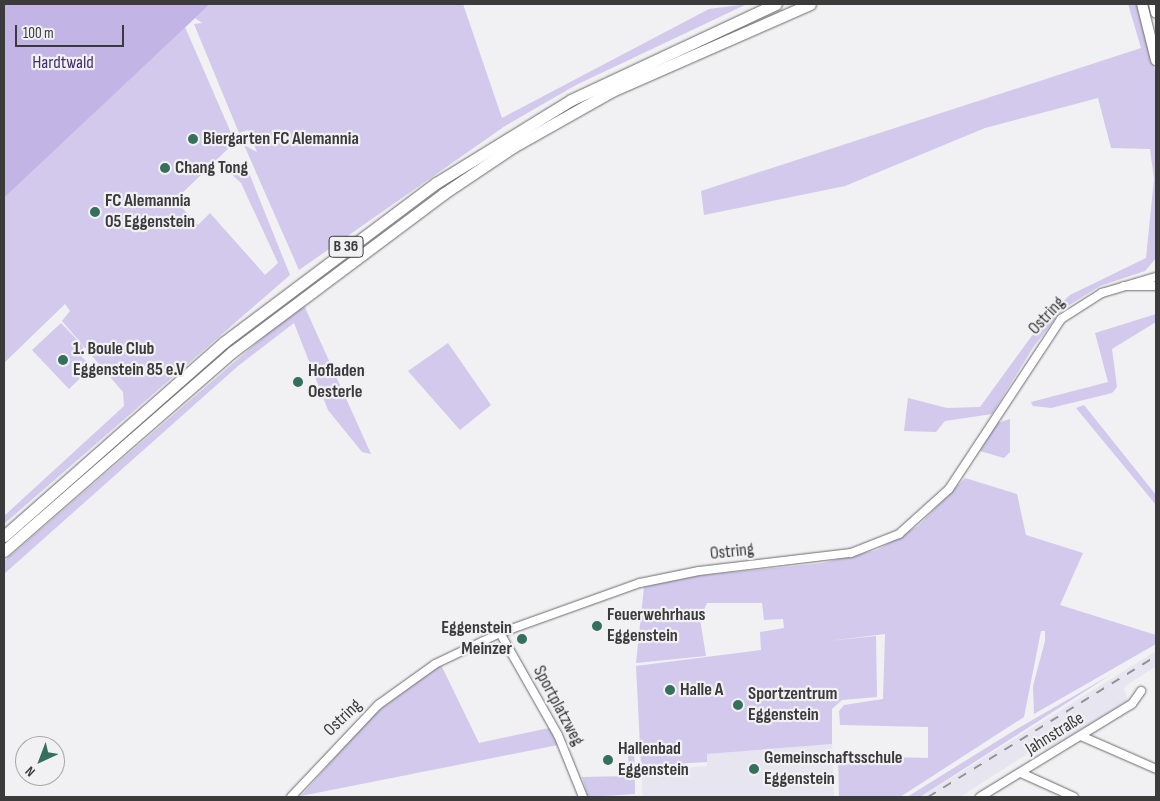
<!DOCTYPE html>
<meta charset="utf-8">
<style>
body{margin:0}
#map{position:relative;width:1160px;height:801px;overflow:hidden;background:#f1f0f3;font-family:"Sofia Sans Condensed",sans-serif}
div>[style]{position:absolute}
.built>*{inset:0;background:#e7e5f0}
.green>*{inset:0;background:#d2c9ec}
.forest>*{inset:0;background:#c2b5e6}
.roads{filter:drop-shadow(0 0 1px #6a696c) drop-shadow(0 0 1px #6a696c)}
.minor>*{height:8px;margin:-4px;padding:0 4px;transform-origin:4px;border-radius:4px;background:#fff}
.major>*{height:10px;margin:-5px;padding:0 5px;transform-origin:5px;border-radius:5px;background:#fff}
.highway>*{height:11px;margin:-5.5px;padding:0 5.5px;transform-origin:5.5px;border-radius:5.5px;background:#fff}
.rail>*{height:2px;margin-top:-1px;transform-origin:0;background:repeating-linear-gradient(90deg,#929193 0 9px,transparent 0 18px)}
.dots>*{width:14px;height:14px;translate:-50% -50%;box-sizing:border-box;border:2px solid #f1f0f3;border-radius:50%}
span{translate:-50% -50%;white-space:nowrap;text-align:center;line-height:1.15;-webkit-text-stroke:4.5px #f1f0f3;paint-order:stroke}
.shield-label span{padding:1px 4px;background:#f1f0f3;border:1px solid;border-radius:4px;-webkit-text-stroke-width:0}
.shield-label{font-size:16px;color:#3b3b3c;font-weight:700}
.park-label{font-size:18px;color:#432f6a}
.poi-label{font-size:18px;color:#3b3b3c;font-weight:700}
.left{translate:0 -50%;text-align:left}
.right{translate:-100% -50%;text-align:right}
.street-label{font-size:18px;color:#3b3b3c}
.frame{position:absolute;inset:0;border:5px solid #3b3b3c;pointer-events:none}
.north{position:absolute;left:15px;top:736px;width:50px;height:50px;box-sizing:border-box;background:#f1f0f3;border:1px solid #a8a8aa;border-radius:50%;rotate:223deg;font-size:14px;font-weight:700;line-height:20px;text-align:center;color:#3b3b3c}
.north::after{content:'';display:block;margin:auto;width:18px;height:22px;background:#34705b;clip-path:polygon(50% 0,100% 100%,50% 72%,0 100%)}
.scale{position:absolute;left:15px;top:25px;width:109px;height:22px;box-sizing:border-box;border:2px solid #3b3b3c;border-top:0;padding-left:6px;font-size:15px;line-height:18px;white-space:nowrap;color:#3b3b3c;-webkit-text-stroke:4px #f1f0f3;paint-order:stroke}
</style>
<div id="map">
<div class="built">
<i style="clip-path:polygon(1156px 651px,1156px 666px,1124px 687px,1128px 702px,1045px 751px,1041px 745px,960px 797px,921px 797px)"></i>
<i style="clip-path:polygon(832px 744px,834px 797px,643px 797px,641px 771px,707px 766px,707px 754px)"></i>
</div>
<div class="green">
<i style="clip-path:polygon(210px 4px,463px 4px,502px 118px,709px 9px,747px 4px,576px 85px,505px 126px,299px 270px,244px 145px,257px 152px,248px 130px,239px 133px,194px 24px,202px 23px,195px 18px)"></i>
<i style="clip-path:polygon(1128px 4px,1138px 4px,1156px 74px,1156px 258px,1145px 271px,1100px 286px,1063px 309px,1034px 346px,992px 414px,945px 421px,936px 432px,904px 431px,908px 398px,947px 408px,980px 407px,1044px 319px,1070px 295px,1146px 258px,1154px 179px,1150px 149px,1111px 148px,1098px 98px,985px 128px,845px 186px,704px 215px,701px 191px,1141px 48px)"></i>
<i style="clip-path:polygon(185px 27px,235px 142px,175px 200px,198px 225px,210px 213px,265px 275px,278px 263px,241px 183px,227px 170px,241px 164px,249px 173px,290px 275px,4px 524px,4px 516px,124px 406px,123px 392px,62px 321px,70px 311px,65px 304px,4px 363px,4px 198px)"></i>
<i style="clip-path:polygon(303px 303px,371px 454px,362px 452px,328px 410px,294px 323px,238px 366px,4px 574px,4px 561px)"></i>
<i style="clip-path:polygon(1156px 314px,1156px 322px,1112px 349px,1117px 387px,1112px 393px,1051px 408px,1033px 406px,1031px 402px,1108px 382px,1095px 333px)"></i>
<i style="clip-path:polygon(61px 323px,84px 347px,78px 353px,92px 367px,69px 389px,32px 350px)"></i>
<i style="clip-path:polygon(448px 343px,491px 405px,460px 430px,408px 371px)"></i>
<i style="clip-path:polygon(1084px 405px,1156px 495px,1156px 505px,1076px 408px)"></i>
<i style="clip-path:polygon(1010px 419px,1010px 452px,1004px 458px,980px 451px,997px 423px)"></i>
<i style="clip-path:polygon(965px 478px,1017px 494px,1026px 535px,1083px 553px,1060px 605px,1156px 635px,1156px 644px,1034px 714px,1033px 686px,1045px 641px,1045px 631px,1041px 631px,1024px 717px,900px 797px,839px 797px,838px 756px,928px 758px,928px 727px,840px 725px,839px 711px,844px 705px,883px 699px,885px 634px,828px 641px,876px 636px,877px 697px,842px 700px,832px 709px,832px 744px,707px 754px,707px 762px,641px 766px,636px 666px,761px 650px,760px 632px,784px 628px,783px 619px,764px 620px,762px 603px,707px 603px,700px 619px,706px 656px,636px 663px,644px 587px,696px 576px,822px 563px,877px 550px,918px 526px)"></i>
<i style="clip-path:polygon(441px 665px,479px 743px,549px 728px,558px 745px,301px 796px,371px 716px)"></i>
<i style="clip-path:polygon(1112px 674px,920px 797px,907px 797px,1015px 730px)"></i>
<i style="clip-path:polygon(634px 744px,635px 794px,588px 797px,582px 777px,629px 776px,628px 751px,622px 751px,621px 745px)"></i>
</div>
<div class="forest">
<i style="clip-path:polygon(4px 4px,210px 4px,4px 198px)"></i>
</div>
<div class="roads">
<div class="minor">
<i style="left:1124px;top:286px;width:32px"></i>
<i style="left:500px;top:633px;width:117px;rotate:60.4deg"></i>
<i style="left:558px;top:735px;width:67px;rotate:68deg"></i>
<i style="left:1081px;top:736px;width:82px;rotate:23.7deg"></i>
<i style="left:1021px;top:773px;width:58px;rotate:24.4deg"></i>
<i style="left:291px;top:797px;width:127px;rotate:-46.6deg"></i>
<i style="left:378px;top:705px;width:70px;rotate:-35.7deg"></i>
<i style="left:435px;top:664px;width:72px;rotate:-25.5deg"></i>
<i style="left:500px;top:633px;width:149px;rotate:-19.7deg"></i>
<i style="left:640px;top:583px;width:60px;rotate:-11.5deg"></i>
<i style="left:699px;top:571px;width:153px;rotate:-6.8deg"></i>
<i style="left:851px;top:553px;width:52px;rotate:-21.6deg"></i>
<i style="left:899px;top:534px;width:67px;rotate:-42deg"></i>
<i style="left:949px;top:489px;width:204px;rotate:-56.6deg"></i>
<i style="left:1061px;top:319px;width:49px;rotate:-32.4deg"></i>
<i style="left:1102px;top:293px;width:56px;rotate:-16.5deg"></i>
<i style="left:980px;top:797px;width:178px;rotate:-31.5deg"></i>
<i style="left:1132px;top:704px;width:16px;rotate:-55deg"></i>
</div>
<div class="major">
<i style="left:1142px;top:4px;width:58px;rotate:76deg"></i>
<i style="left:1154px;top:4px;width:9px;rotate:77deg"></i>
</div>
<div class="highway">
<i style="left:4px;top:536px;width:293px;rotate:-41.4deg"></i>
<i style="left:224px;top:342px;width:265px;rotate:-36.9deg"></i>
<i style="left:436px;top:183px;width:158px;rotate:-31.6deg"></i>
<i style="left:571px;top:100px;width:226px;rotate:-25.1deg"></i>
<i style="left:4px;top:551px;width:303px;rotate:-41.1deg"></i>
<i style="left:232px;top:352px;width:264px;rotate:-36.8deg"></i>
<i style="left:443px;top:194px;width:84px;rotate:-33.9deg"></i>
<i style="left:513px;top:147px;width:114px;rotate:-29.5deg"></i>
<i style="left:612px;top:91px;width:216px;rotate:-23.7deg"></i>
</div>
</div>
<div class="rail">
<i style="left:928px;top:797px;width:268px;rotate:-31.7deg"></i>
</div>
<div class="dots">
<i style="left:193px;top:139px;background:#34705b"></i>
<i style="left:165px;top:168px;background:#34705b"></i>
<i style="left:95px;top:212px;background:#34705b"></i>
<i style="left:63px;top:360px;background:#34705b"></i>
<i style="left:298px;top:382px;background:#34705b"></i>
<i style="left:597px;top:626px;background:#34705b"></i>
<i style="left:522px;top:639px;background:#34705b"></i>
<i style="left:670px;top:690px;background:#34705b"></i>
<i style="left:738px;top:705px;background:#34705b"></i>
<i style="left:608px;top:760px;background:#34705b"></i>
<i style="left:754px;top:769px;background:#34705b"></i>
</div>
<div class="shield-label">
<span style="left:346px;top:247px">B 36</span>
</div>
<div class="park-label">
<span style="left:63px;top:63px">Hardtwald</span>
</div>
<div class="poi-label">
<span class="left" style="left:203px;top:139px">Biergarten FC Alemannia</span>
<span class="left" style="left:175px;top:168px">Chang Tong</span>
<span class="left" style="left:105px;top:212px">FC Alemannia<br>05 Eggenstein</span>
<span class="left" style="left:73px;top:360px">1. Boule Club<br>Eggenstein 85 e.V</span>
<span class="left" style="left:308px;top:382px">Hofladen<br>Oesterle</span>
<span class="left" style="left:607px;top:626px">Feuerwehrhaus<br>Eggenstein</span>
<span class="right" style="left:512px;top:639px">Eggenstein<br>Meinzer</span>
<span class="left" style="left:680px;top:690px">Halle A</span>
<span class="left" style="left:748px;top:705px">Sportzentrum<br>Eggenstein</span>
<span class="left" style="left:618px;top:760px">Hallenbad<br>Eggenstein</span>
<span class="left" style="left:764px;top:769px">Gemeinschaftsschule<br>Eggenstein</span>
</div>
<div class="street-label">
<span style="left:1047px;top:316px;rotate:-47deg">Ostring</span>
<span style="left:732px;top:552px;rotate:-6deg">Ostring</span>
<span style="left:558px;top:706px;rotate:62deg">Sportplatzweg</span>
<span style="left:343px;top:718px;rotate:-44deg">Ostring</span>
<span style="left:1055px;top:734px;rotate:-32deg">Jahnstraße</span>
</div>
<div class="frame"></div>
<div class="north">N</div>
<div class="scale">100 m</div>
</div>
